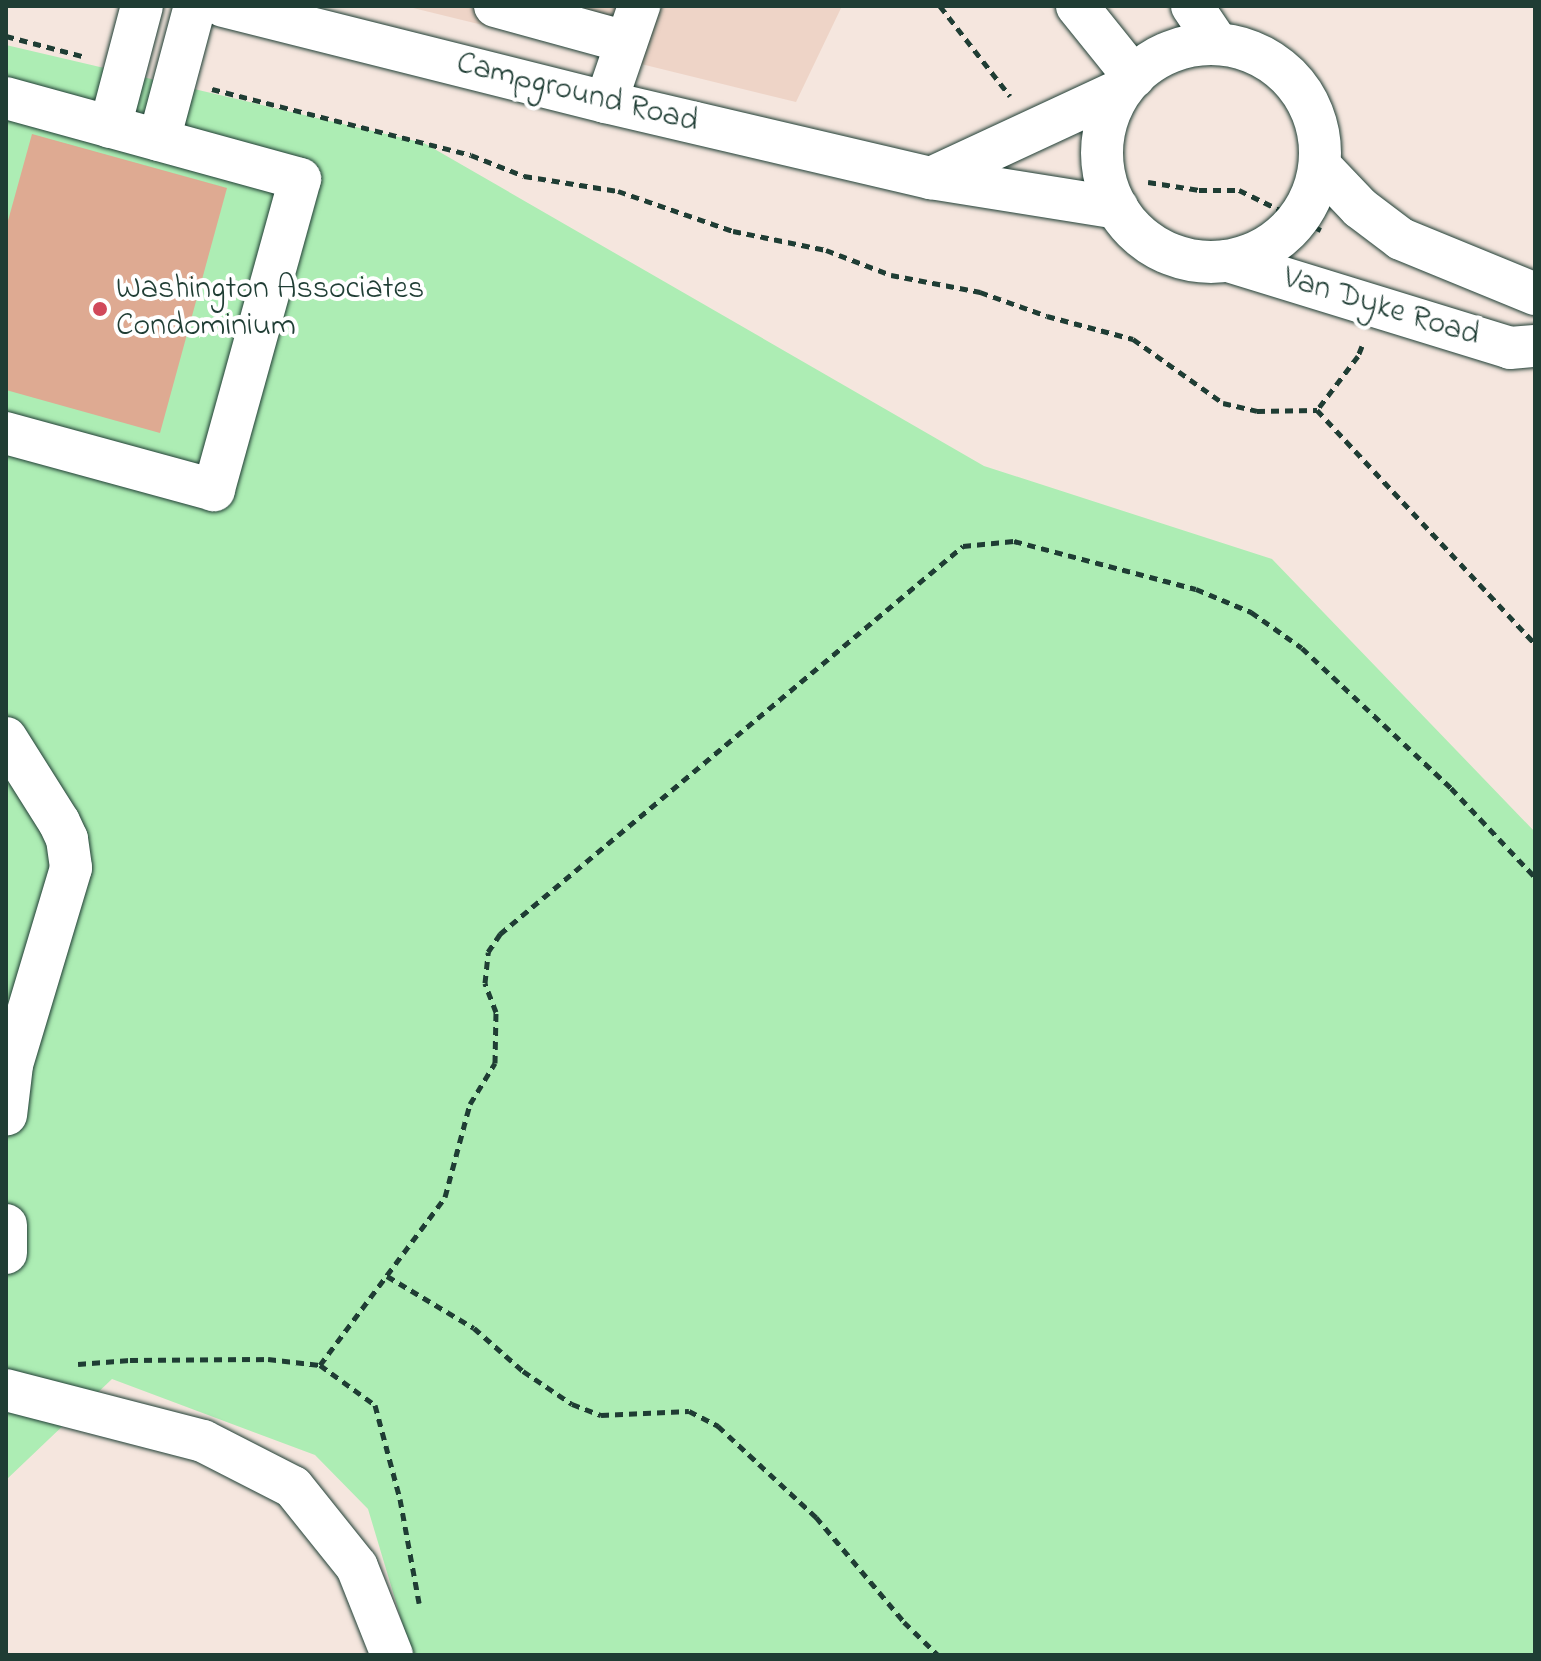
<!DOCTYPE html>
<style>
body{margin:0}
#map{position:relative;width:1541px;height:1661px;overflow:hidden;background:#f5e6de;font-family:"Indie Flower",sans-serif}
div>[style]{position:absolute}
.built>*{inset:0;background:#eed4c7}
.green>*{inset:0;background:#adedb4}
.building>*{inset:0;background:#deaa92}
.path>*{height:5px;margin-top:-2.5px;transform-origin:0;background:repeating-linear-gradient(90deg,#1f3d34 0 8px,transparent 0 14px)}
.roads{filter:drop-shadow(0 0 2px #1f3d34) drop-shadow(0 0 2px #1f3d34)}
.minor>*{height:42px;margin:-21px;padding:0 21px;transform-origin:21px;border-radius:21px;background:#fff}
.minor>.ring{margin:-21px;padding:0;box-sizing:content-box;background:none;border:42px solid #fff;border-radius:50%}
.dots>*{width:22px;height:22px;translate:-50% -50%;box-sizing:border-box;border:4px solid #fff;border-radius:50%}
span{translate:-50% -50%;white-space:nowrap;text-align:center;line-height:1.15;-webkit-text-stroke:8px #fff;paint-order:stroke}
.street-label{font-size:32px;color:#1f3d34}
.poi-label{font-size:32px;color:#1f3d34}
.left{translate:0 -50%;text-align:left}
.frame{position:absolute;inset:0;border:8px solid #1f3d34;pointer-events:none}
</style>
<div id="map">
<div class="built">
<i style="clip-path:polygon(405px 6px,842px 6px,796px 102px)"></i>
</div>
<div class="green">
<i style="clip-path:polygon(6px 45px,424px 143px,984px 466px,1272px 559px,1535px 832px,1535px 1655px,405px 1655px,407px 1639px,368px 1509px,315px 1455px,112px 1379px,6px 1480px)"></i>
</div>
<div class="building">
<i style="clip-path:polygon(32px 134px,227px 188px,160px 433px,6px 390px,6px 228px)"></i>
</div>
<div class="path">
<i style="left:940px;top:6px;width:114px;rotate:52.1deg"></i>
<i style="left:6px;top:36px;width:83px;rotate:14.7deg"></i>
<i style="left:212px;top:89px;width:267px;rotate:14.3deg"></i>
<i style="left:471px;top:155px;width:57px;rotate:21.6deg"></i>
<i style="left:524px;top:176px;width:95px;rotate:9.1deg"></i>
<i style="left:618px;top:191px;width:122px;rotate:19.2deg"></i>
<i style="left:733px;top:231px;width:95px;rotate:11.5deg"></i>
<i style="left:826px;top:250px;width:70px;rotate:21deg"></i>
<i style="left:891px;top:275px;width:91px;rotate:10.8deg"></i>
<i style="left:980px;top:292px;width:71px;rotate:19.7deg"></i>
<i style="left:1047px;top:316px;width:89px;rotate:15deg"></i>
<i style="left:1133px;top:339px;width:110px;rotate:35.4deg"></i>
<i style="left:1223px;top:403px;width:35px;rotate:13deg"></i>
<i style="left:1257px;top:411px;width:60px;rotate:-1deg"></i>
<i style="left:1087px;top:152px;width:22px;rotate:27deg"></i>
<i style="left:1148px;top:182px;width:52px;rotate:8.9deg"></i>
<i style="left:1199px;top:190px;width:40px"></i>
<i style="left:1239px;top:190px;width:91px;rotate:26deg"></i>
<i style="left:1362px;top:346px;width:11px;rotate:112deg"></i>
<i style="left:1358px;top:356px;width:68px;rotate:127.2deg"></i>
<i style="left:1317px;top:410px;width:320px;rotate:47deg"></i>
<i style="left:387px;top:1276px;width:101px;rotate:30.9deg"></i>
<i style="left:474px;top:1328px;width:65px;rotate:41.3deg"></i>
<i style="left:523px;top:1371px;width:59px;rotate:34deg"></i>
<i style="left:572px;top:1404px;width:31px;rotate:21deg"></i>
<i style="left:601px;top:1415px;width:88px;rotate:-2.6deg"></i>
<i style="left:689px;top:1411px;width:33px;rotate:27deg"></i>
<i style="left:718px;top:1426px;width:134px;rotate:42.9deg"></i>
<i style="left:816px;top:1517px;width:137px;rotate:50deg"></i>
<i style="left:904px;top:1622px;width:47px;rotate:44.1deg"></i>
<i style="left:78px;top:1364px;width:52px;rotate:-4.4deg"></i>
<i style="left:130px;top:1360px;width:138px;rotate:-0.4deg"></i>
<i style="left:268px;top:1359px;width:52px;rotate:6.6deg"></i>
<i style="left:320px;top:1365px;width:68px;rotate:36deg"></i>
<i style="left:375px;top:1405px;width:97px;rotate:75.1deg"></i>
<i style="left:400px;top:1499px;width:106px;rotate:79.6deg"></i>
<i style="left:320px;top:1365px;width:209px;rotate:-53.3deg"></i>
<i style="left:445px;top:1197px;width:96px;rotate:-75deg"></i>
<i style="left:470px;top:1104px;width:48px;rotate:-58.6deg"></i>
<i style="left:495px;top:1063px;width:51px;rotate:-88.9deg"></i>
<i style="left:496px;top:1012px;width:31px;rotate:-111deg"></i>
<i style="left:485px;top:983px;width:31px;rotate:-84deg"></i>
<i style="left:488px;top:952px;width:22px;rotate:-56deg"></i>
<i style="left:500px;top:934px;width:604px;rotate:-39.96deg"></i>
<i style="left:963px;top:546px;width:51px;rotate:-5.6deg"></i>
<i style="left:1014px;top:541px;width:188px;rotate:14.8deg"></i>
<i style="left:1196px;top:589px;width:60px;rotate:22.7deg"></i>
<i style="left:1251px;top:612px;width:62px;rotate:35.2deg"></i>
<i style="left:1302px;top:648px;width:204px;rotate:43.2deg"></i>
<i style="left:1451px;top:788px;width:122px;rotate:46.7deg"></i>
</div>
<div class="roads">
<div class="minor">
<i style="left:223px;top:6px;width:395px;rotate:14.1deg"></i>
<i style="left:606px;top:102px;width:334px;rotate:13.2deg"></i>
<i style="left:931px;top:178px;width:189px;rotate:9.1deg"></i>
<i style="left:495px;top:6px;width:136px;rotate:15.4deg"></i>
<i style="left:1077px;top:6px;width:91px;rotate:51.2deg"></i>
<i style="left:1192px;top:6px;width:45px;rotate:56deg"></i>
<i class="ring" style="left:1102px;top:44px;width:176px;height:176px"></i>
<i style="left:6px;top:98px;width:305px;rotate:15.4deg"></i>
<i style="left:300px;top:179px;width:323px;rotate:105.5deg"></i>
<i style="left:214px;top:490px;width:216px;rotate:-164.7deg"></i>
<i style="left:606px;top:102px;width:102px;rotate:-71deg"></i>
<i style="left:110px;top:127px;width:125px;rotate:-75.2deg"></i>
<i style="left:159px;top:140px;width:139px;rotate:-75deg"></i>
<i style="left:1320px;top:166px;width:58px;rotate:46.4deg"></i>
<i style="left:1360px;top:208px;width:51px;rotate:37.1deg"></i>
<i style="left:1401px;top:239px;width:145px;rotate:22.3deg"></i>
<i style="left:931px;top:178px;width:209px;rotate:-24.9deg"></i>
<i style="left:1228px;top:261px;width:295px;rotate:17.1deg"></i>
<i style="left:1510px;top:348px;width:25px;rotate:-5deg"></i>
<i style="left:6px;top:738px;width:99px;rotate:57.8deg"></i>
<i style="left:59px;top:822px;width:19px;rotate:65deg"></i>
<i style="left:67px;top:839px;width:29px;rotate:82deg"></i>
<i style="left:71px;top:868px;width:206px;rotate:106.7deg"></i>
<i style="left:12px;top:1065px;width:50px;rotate:96.8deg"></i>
<i style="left:6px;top:1225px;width:28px;rotate:90deg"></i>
<i style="left:6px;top:1390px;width:203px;rotate:14.5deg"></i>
<i style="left:203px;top:1441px;width:101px;rotate:27.1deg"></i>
<i style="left:293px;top:1487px;width:102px;rotate:51.3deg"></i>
<i style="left:357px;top:1567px;width:95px;rotate:68.3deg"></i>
</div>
</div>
<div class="dots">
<i style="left:100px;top:309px;background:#d1495b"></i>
</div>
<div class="street-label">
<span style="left:577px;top:94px;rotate:14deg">Campground Road</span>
<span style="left:1381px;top:308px;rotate:17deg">Van Dyke Road</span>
</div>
<div class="poi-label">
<span class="left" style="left:116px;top:309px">Washington Associates<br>Condominium</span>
</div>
<div class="frame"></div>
</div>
